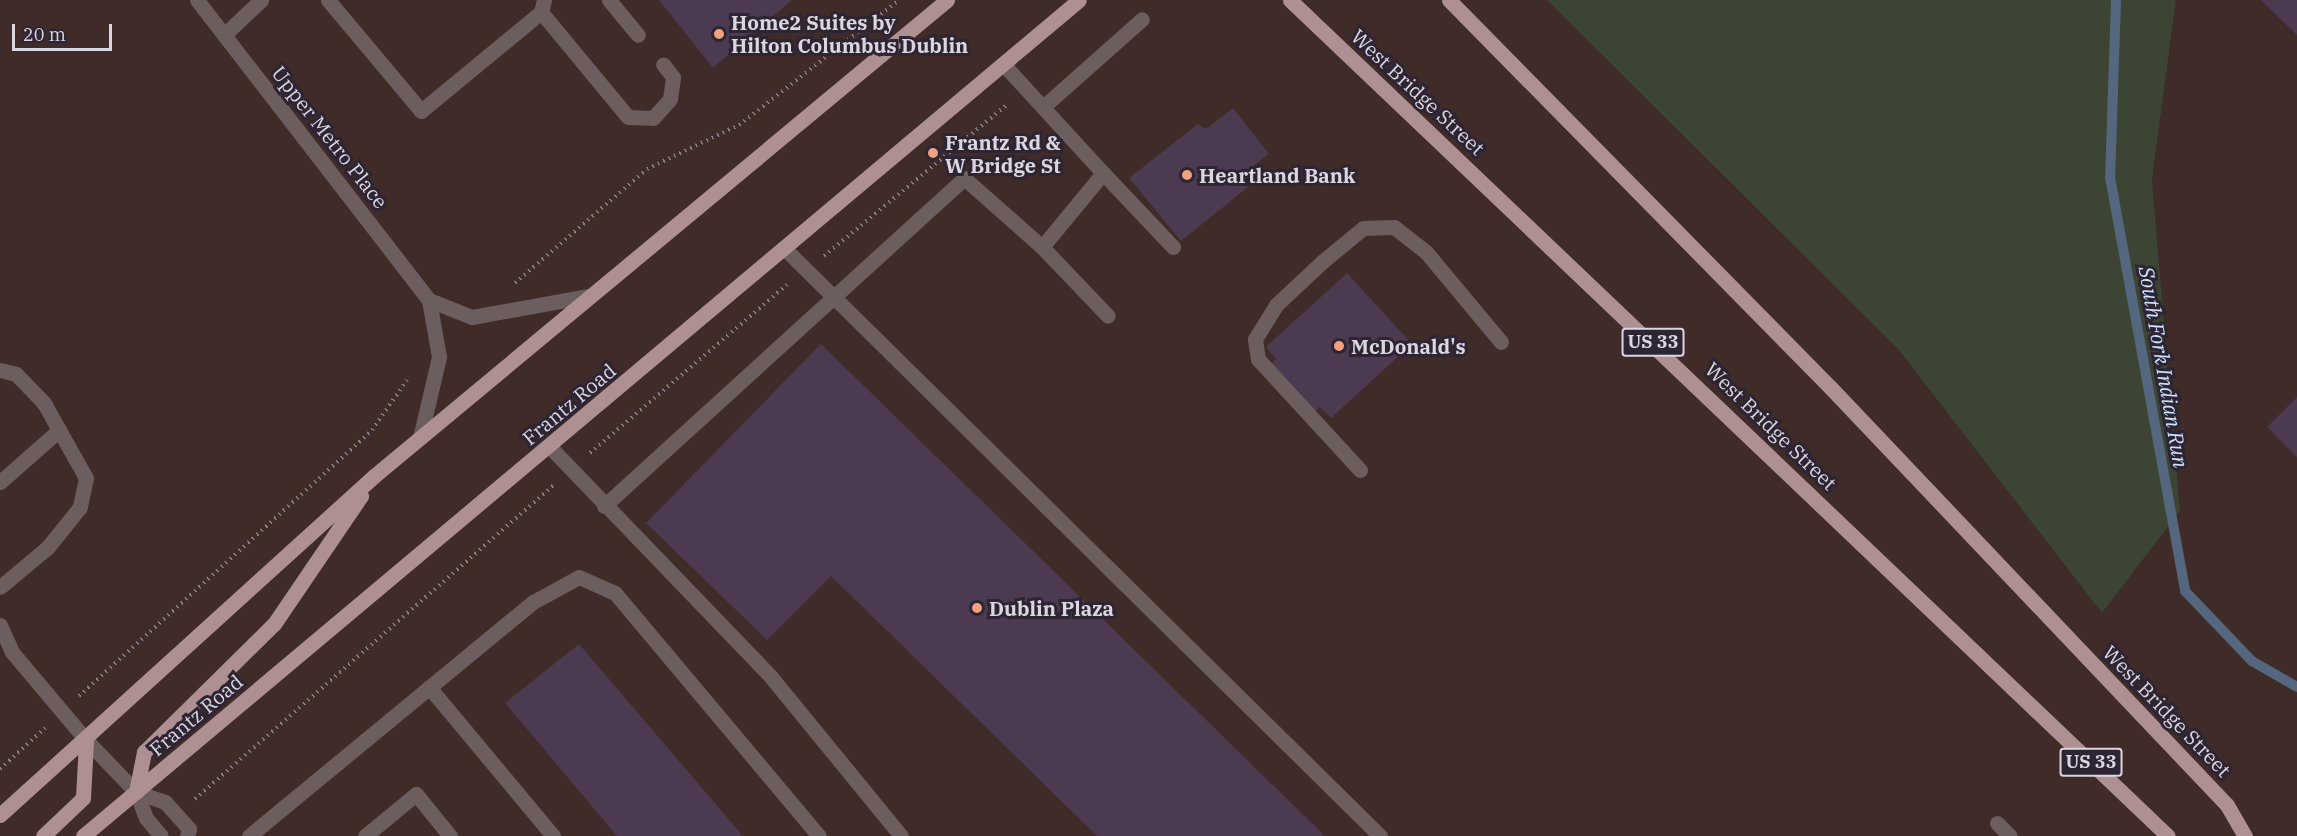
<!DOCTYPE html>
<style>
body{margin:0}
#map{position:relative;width:2297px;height:836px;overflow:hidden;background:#2e2534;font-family:"IBM Plex Serif",serif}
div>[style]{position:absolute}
.commercial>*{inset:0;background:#3f2b27}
.green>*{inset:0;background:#3c4534}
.stream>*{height:10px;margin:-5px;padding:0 5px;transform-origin:5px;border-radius:5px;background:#54677e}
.building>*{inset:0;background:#4b3a50}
.path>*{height:4px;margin-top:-2px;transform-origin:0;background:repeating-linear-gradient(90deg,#877f8c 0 1.5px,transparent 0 6px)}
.service>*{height:15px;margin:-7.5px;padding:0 7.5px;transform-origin:7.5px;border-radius:7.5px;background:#6c5d5e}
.minor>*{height:15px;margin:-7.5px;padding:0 7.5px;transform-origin:7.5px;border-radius:7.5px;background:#6c5d5e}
.primary>*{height:15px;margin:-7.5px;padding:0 7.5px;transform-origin:7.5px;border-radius:7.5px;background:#ae9093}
.dots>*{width:16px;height:16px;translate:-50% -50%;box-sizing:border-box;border:3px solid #2e2534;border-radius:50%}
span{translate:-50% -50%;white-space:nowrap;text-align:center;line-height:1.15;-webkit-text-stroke:6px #2e2534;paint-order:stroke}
.shield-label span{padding:2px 4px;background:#2e2534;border:2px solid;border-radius:4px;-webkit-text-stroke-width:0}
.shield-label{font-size:18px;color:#dcd6e0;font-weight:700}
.poi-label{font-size:20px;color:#dcd6e0;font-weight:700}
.left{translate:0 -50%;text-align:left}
.street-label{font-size:20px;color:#dcd6e0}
.water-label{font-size:21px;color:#cde4fe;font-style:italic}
.scale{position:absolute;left:12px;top:24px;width:100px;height:27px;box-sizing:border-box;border:3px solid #dcd6e0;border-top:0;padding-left:8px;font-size:18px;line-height:21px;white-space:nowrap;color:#dcd6e0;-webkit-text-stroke:4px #2e2534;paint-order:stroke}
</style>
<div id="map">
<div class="commercial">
<i style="clip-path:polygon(0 0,1547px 0,1898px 349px,2102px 613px,2180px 511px,2152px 180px,2176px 0,2297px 0,2297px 836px,0 836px)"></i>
</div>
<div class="green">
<i style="clip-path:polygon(1547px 0,2176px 0,2152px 180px,2180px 511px,2102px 613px,1898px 349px)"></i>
</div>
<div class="stream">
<i style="left:2116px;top:0;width:177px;rotate:91.9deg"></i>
<i style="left:2110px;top:177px;width:421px;rotate:79.7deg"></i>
<i style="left:2185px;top:591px;width:97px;rotate:46.3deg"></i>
<i style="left:2252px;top:661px;width:52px;rotate:30deg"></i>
</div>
<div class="building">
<i style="clip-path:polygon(659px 0,792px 0,713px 68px)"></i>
<i style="clip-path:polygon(2261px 0,2297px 0,2297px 35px)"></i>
<i style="clip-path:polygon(1233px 108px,1269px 154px,1242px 175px,1248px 187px,1181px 241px,1129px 178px,1198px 124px,1206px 129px)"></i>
<i style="clip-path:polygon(1347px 273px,1412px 344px,1331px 418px,1320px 407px,1313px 414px,1269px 366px,1276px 359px,1266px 347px)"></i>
<i style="clip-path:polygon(821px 344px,1325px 836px,1097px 836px,831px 576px,767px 640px,646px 523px)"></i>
<i style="clip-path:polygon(2297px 397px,2297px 457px,2267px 427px)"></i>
<i style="clip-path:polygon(579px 644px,743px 836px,617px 836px,505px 703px)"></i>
</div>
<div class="path">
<i style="left:824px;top:256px;width:239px;rotate:-39.6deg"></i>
<i style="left:515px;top:283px;width:174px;rotate:-40.8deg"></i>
<i style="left:647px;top:169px;width:102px;rotate:-25.6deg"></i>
<i style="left:739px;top:125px;width:203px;rotate:-38deg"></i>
<i style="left:590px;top:453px;width:259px;rotate:-40.5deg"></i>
<i style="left:79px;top:696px;width:396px;rotate:-42.2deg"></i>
<i style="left:372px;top:430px;width:61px;rotate:-55deg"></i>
<i style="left:0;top:769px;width:61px;rotate:-42.3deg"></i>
<i style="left:195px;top:799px;width:476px;rotate:-41.2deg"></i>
</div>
<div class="service">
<i style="left:328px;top:0;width:145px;rotate:50deg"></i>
<i style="left:421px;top:111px;width:156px;rotate:-39.5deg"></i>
<i style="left:541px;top:12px;width:12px;rotate:-76deg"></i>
<i style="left:609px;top:0;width:45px;rotate:50.4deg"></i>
<i style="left:541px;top:12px;width:136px;rotate:50.4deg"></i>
<i style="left:628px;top:117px;width:25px;rotate:2deg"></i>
<i style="left:653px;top:118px;width:25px;rotate:-48deg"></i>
<i style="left:670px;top:99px;width:22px;rotate:-82deg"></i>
<i style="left:673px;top:77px;width:16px;rotate:-128deg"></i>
<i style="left:224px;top:35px;width:51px;rotate:-43.4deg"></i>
<i style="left:1043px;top:107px;width:132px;rotate:-41.6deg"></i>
<i style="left:1103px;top:173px;width:102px;rotate:46.6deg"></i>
<i style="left:1042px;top:247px;width:95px;rotate:46.3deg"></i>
<i style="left:785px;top:249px;width:836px;rotate:44.61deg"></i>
<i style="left:0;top:370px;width:16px;rotate:14deg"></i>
<i style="left:16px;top:374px;width:40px;rotate:46deg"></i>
<i style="left:44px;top:403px;width:31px;rotate:61deg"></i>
<i style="left:550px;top:447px;width:319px;rotate:46.1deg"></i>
<i style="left:771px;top:677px;width:205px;rotate:50.7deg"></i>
<i style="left:1360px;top:470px;width:151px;rotate:-132.6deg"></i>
<i style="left:1258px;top:359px;width:20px;rotate:-99deg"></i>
<i style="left:1255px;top:339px;width:40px;rotate:-58deg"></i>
<i style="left:1276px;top:305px;width:64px;rotate:-43.1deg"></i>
<i style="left:1323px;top:261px;width:52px;rotate:-39.5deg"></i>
<i style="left:1363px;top:228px;width:31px;rotate:-2deg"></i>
<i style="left:1394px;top:227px;width:41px;rotate:38deg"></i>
<i style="left:1426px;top:252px;width:117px;rotate:50.2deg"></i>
<i style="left:0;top:482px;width:79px;rotate:-41.4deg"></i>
<i style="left:59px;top:430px;width:55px;rotate:60.6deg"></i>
<i style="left:86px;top:478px;width:30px;rotate:102deg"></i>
<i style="left:80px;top:507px;width:51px;rotate:128.7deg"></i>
<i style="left:48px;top:547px;width:62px;rotate:140.2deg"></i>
<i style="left:604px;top:506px;width:487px;rotate:-42.3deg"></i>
<i style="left:964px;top:178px;width:104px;rotate:41.5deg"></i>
<i style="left:1042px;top:247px;width:96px;rotate:-50.5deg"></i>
<i style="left:1103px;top:173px;width:148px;rotate:-132.5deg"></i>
<i style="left:0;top:625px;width:30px;rotate:66deg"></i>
<i style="left:12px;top:652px;width:115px;rotate:49.9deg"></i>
<i style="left:429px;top:687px;width:194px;rotate:50.2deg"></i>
<i style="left:1997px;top:823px;width:18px;rotate:45deg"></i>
<i style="left:249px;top:836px;width:368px;rotate:-39.5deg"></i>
<i style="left:533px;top:602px;width:52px;rotate:-28.5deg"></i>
<i style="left:579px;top:577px;width:39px;rotate:24deg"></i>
<i style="left:615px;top:593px;width:317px;rotate:50deg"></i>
<i style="left:365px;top:836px;width:66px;rotate:-39.5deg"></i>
<i style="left:416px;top:794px;width:54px;rotate:51deg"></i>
</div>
<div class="minor">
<i style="left:197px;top:0;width:379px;rotate:52.3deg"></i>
<i style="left:429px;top:300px;width:58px;rotate:80deg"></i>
<i style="left:439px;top:357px;width:83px;rotate:103.2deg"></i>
<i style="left:429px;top:300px;width:46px;rotate:21.6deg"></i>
<i style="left:472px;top:317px;width:117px;rotate:-10.3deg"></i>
<i style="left:86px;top:740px;width:72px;rotate:46.1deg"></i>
<i style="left:136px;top:792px;width:28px;rotate:69deg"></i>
<i style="left:146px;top:818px;width:23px;rotate:50deg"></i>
<i style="left:136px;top:792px;width:31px;rotate:19deg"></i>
<i style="left:165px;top:802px;width:36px;rotate:48deg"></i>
<i style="left:189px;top:829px;width:7px;rotate:106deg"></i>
</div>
<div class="primary">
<i style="left:1290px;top:0;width:1212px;rotate:43.6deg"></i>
<i style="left:1449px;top:0;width:543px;rotate:45.45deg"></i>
<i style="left:1830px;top:387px;width:576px;rotate:46.48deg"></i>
<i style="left:2227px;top:805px;width:36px;rotate:60deg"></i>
<i style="left:136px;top:792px;width:41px;rotate:-78.7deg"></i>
<i style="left:144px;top:752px;width:182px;rotate:-44.6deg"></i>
<i style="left:274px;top:624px;width:155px;rotate:-55.8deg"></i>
<i style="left:0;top:815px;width:505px;rotate:-42.19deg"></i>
<i style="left:374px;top:476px;width:745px;rotate:-39.72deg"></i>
<i style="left:43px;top:836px;width:55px;rotate:-43.5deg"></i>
<i style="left:83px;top:798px;width:58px;rotate:-87deg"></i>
<i style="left:83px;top:836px;width:1300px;rotate:-40.01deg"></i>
</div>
<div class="dots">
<i style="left:719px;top:34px;background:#f1a17d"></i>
<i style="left:933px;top:153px;background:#f1a17d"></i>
<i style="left:1187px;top:175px;background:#f1a17d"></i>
<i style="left:1339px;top:346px;background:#f1a17d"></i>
<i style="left:977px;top:608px;background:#f1a17d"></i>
</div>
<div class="shield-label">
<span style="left:1653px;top:342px">US 33</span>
<span style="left:2091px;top:762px">US 33</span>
</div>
<div class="poi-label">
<span class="left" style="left:731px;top:34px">Home2 Suites by<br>Hilton Columbus Dublin</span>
<span class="left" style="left:945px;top:154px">Frantz Rd &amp;<br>W Bridge St</span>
<span class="left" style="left:1199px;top:175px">Heartland Bank</span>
<span class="left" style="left:1351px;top:346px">McDonald's</span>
<span class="left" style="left:989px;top:608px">Dublin Plaza</span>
</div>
<div class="street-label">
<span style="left:1418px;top:92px;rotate:43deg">West Bridge Street</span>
<span style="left:330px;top:137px;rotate:52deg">Upper Metro Place</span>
<span style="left:569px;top:404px;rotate:-40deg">Frantz Road</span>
<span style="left:1771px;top:426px;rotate:44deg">West Bridge Street</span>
<span style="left:2167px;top:711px;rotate:46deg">West Bridge Street</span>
<span style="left:196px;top:715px;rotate:-40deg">Frantz Road</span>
</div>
<div class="water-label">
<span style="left:2164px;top:367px;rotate:80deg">South Fork Indian Run</span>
</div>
<div class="scale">20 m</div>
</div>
